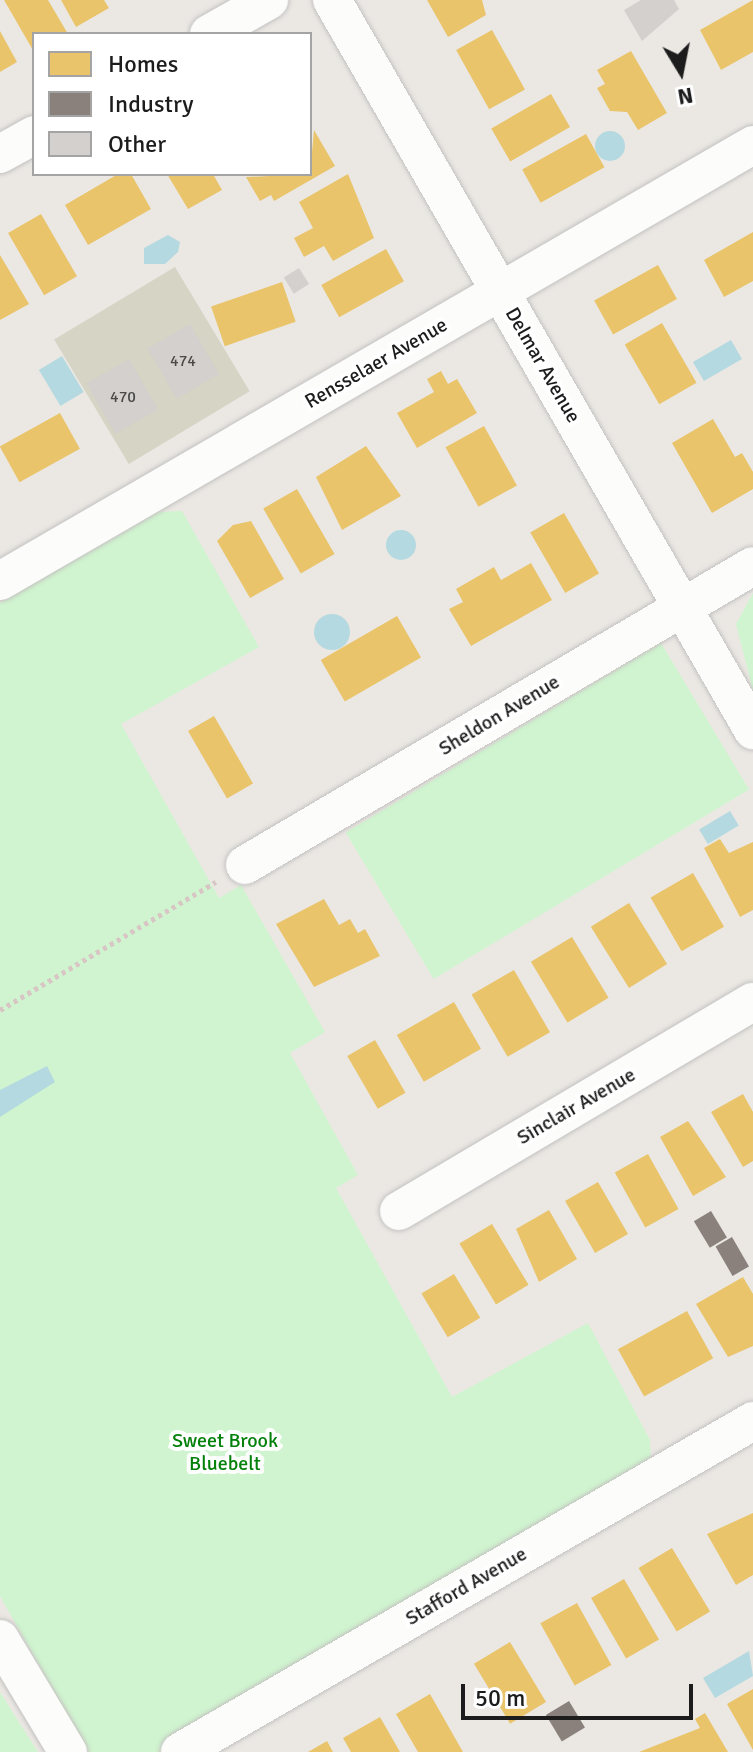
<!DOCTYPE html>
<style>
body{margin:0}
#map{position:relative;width:753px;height:1752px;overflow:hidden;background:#ebe8e4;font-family:Signika,sans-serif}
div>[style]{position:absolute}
.construction>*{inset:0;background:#d5d4c5;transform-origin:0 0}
.park>*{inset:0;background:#d0f4cf;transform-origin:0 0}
.water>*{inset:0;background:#b5d9e0;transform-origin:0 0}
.round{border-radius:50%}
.homes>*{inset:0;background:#e9c46a;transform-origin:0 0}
.industry>*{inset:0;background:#8a817c;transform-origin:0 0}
.building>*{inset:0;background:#d3d0cd;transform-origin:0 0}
.path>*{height:5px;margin-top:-2.5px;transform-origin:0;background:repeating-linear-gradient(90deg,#d7c6c3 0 4px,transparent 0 8px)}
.roads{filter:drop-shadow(0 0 2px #c3c2c0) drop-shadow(0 0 2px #c3c2c0)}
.minor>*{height:38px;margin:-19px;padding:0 19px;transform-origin:19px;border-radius:19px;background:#fcfcfb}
span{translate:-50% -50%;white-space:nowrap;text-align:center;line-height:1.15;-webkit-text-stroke:8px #fff;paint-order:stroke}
.number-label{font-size:16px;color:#4a4948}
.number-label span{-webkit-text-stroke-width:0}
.street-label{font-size:20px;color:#1c1c1c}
.park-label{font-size:20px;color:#04800b}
.legend{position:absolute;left:32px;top:32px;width:280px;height:144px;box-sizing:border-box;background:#fff;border:2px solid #a4a4a4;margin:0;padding:10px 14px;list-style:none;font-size:24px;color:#1c1c1c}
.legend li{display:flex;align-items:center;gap:16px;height:40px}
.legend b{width:40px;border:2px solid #a4a4a4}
.north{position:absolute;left:641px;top:32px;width:80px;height:80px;-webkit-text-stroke:6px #fff;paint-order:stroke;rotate:170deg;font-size:22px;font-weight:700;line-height:32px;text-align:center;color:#1c1c1c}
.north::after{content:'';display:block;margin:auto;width:28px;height:36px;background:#1c1c1c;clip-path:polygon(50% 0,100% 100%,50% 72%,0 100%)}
.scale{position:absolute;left:461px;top:1684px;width:232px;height:36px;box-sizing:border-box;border:4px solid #1c1c1c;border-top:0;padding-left:10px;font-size:24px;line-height:28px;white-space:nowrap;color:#1c1c1c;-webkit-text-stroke:6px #fff;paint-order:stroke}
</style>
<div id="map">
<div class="construction">
<i style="left:175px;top:267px;width:145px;height:141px;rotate:59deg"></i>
</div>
<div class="park">
<i style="clip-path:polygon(182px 511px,259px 647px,121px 724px,219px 898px,241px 885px,325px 1032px,290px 1053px,358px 1175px,336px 1188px,452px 1397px,588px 1323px,650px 1440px,651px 1460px,162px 1752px,88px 1752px,0 1596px,0 603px,159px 512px)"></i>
<i style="clip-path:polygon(753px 593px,753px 691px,736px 624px)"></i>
<i style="left:661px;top:643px;width:171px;height:368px;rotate:59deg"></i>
<i style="clip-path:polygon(0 1692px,38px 1752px,0 1752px)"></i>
</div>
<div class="water">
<i class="round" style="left:595px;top:131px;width:30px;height:30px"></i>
<i style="clip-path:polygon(168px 235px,180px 242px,178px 252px,165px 264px,144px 264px,144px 248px)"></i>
<i style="left:731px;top:340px;width:22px;height:44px;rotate:60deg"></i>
<i style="left:62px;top:356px;width:42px;height:27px;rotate:59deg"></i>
<i class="round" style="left:386px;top:530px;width:30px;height:30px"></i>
<i class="round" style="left:314px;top:614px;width:36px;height:36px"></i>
<i style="left:730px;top:811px;width:17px;height:36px;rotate:59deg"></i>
<i style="clip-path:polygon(47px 1066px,55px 1082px,0 1117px,0 1090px)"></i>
<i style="clip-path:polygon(749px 1651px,753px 1676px,715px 1698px,703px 1678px)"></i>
</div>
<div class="homes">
<i style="clip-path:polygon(4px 0,48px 0,68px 34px,34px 34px,34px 52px)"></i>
<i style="clip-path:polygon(61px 0,104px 0,109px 8px,76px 27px)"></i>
<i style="clip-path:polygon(427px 0,482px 0,486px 15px,448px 37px)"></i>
<i style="clip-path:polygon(753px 0,753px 52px,721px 70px,700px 30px)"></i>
<i style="left:492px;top:30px;width:68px;height:41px;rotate:61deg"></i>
<i style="clip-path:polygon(0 31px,17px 62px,0 72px)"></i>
<i style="clip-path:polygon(631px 51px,667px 113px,638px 130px,627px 112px,610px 111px,597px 88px,605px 84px,597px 70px)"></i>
<i style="left:551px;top:94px;width:38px;height:69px;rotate:60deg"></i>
<i style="clip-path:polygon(314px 130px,335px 166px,274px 201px,271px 195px,260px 201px,246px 177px,310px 174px)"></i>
<i style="left:586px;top:134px;width:38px;height:73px;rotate:61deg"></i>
<i style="clip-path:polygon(118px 174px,131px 174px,151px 209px,88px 245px,65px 205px)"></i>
<i style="clip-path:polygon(167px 174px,213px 174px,222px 190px,188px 209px)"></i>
<i style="clip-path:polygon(348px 174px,374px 238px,333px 261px,324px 246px,304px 257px,294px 238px,313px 228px,299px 202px)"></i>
<i style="left:41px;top:214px;width:72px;height:38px;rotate:60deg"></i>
<i style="clip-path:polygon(753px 232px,753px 281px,724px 297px,704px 260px)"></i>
<i style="left:386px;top:249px;width:37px;height:74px;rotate:61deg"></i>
<i style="clip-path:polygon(0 255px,29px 304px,0 320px)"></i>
<i style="left:658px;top:265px;width:39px;height:73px;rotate:61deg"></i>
<i style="left:282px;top:282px;width:42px;height:75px;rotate:71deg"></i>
<i style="left:662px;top:323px;width:69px;height:43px;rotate:60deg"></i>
<i style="clip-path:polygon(441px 371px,448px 384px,457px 379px,477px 413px,417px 448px,397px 413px,434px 392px,427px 379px)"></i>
<i style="left:60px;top:413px;width:41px;height:69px;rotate:61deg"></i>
<i style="clip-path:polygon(713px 419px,735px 457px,742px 453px,753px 472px,753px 489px,712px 513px,672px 443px)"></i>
<i style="left:484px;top:426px;width:68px;height:44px;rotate:61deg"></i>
<i style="clip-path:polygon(366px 446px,401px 496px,342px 530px,316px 477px)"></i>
<i style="left:297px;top:489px;width:75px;height:39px;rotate:60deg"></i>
<i style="left:564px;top:513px;width:70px;height:39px;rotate:60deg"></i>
<i style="clip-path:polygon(251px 521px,284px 579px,250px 598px,217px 541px,233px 525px)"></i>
<i style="clip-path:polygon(531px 563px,552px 600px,471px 646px,449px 609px,463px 602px,456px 589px,494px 567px,501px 580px)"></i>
<i style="left:397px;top:616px;width:48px;height:88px;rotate:60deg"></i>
<i style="left:214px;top:716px;width:78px;height:30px;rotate:60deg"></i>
<i style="clip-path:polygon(720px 839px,729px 853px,753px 842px,753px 910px,740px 917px,704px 848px)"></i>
<i style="left:693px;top:873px;width:62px;height:49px;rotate:60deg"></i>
<i style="clip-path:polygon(324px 899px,339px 925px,350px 919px,358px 933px,365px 929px,380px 956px,314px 987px,276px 924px)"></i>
<i style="left:629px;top:903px;width:72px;height:45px;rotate:58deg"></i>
<i style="left:572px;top:937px;width:71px;height:48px;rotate:59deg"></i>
<i style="left:514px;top:970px;width:72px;height:49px;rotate:60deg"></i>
<i style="left:454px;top:1002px;width:54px;height:66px;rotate:60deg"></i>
<i style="left:375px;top:1040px;width:61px;height:32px;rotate:60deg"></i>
<i style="clip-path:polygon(743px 1094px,753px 1112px,753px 1161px,743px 1167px,711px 1112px)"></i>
<i style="clip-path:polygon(688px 1121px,726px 1177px,693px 1196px,660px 1137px)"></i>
<i style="left:648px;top:1154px;width:63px;height:38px;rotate:61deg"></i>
<i style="left:598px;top:1182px;width:60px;height:38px;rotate:60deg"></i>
<i style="clip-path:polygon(549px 1210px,577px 1259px,539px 1282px,516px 1229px)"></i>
<i style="left:492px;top:1224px;width:71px;height:38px;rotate:59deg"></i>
<i style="left:454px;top:1274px;width:51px;height:38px;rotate:59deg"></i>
<i style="clip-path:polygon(743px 1277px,753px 1294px,753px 1346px,728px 1357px,696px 1304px)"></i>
<i style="left:687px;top:1311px;width:54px;height:79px;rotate:61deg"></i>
<i style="clip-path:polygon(753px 1513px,753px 1575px,736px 1585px,707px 1534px)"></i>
<i style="left:672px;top:1548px;width:74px;height:39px;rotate:59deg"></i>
<i style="left:624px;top:1579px;width:70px;height:38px;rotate:60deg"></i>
<i style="left:577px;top:1603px;width:71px;height:42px;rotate:61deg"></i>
<i style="left:510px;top:1642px;width:70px;height:42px;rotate:59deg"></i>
<i style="clip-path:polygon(753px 1689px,753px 1750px,727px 1704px)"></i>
<i style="clip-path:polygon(430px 1694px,463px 1752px,418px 1752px,396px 1714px)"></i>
<i style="clip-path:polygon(705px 1713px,728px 1752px,639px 1752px,700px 1728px,695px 1719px)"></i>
<i style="clip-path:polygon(380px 1717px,400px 1752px,351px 1752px,343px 1738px)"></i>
<i style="clip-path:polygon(327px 1741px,333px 1752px,308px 1752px,315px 1748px)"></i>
</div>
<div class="industry">
<i style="left:711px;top:1211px;width:31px;height:20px;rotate:59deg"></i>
<i style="left:732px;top:1237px;width:34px;height:19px;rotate:60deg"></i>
<i style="left:569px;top:1701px;width:31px;height:27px;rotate:59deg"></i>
</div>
<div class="building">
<i style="clip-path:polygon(641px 0,674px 0,679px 9px,642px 41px,624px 10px)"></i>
<i style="left:299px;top:268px;width:19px;height:18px;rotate:58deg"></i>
<i style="left:190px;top:324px;width:58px;height:49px;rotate:60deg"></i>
<i style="left:129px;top:359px;width:58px;height:49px;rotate:60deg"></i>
</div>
<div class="path">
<i style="left:0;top:1010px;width:251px;rotate:-30.7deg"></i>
</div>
<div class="roads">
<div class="minor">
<i style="left:332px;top:0;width:843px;rotate:60.03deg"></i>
<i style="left:209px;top:34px;width:69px;rotate:-29.5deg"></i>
<i style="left:0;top:154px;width:39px;rotate:-29deg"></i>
<i style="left:0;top:581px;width:870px;rotate:-30.07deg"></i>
<i style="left:245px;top:865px;width:589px;rotate:-30.48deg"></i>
<i style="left:399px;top:1211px;width:411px;rotate:-30.6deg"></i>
<i style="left:0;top:1639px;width:132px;rotate:59deg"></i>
<i style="left:180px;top:1752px;width:662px;rotate:-30.01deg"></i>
</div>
</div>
<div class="number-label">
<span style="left:183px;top:361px">474</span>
<span style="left:123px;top:397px">470</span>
</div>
<div class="street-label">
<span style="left:376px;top:363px;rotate:-30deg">Rensselaer Avenue</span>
<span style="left:543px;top:365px;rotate:60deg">Delmar Avenue</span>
<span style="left:499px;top:715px;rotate:-31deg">Sheldon Avenue</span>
<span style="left:576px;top:1106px;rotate:-30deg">Sinclair Avenue</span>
<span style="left:466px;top:1586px;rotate:-30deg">Stafford Avenue</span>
</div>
<div class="park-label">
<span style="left:225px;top:1452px">Sweet Brook<br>Bluebelt</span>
</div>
<ul class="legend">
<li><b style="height:22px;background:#e9c46a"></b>Homes</li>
<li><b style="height:22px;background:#8a817c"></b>Industry</li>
<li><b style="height:22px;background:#d3d0cd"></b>Other</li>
</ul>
<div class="north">N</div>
<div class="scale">50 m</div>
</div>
